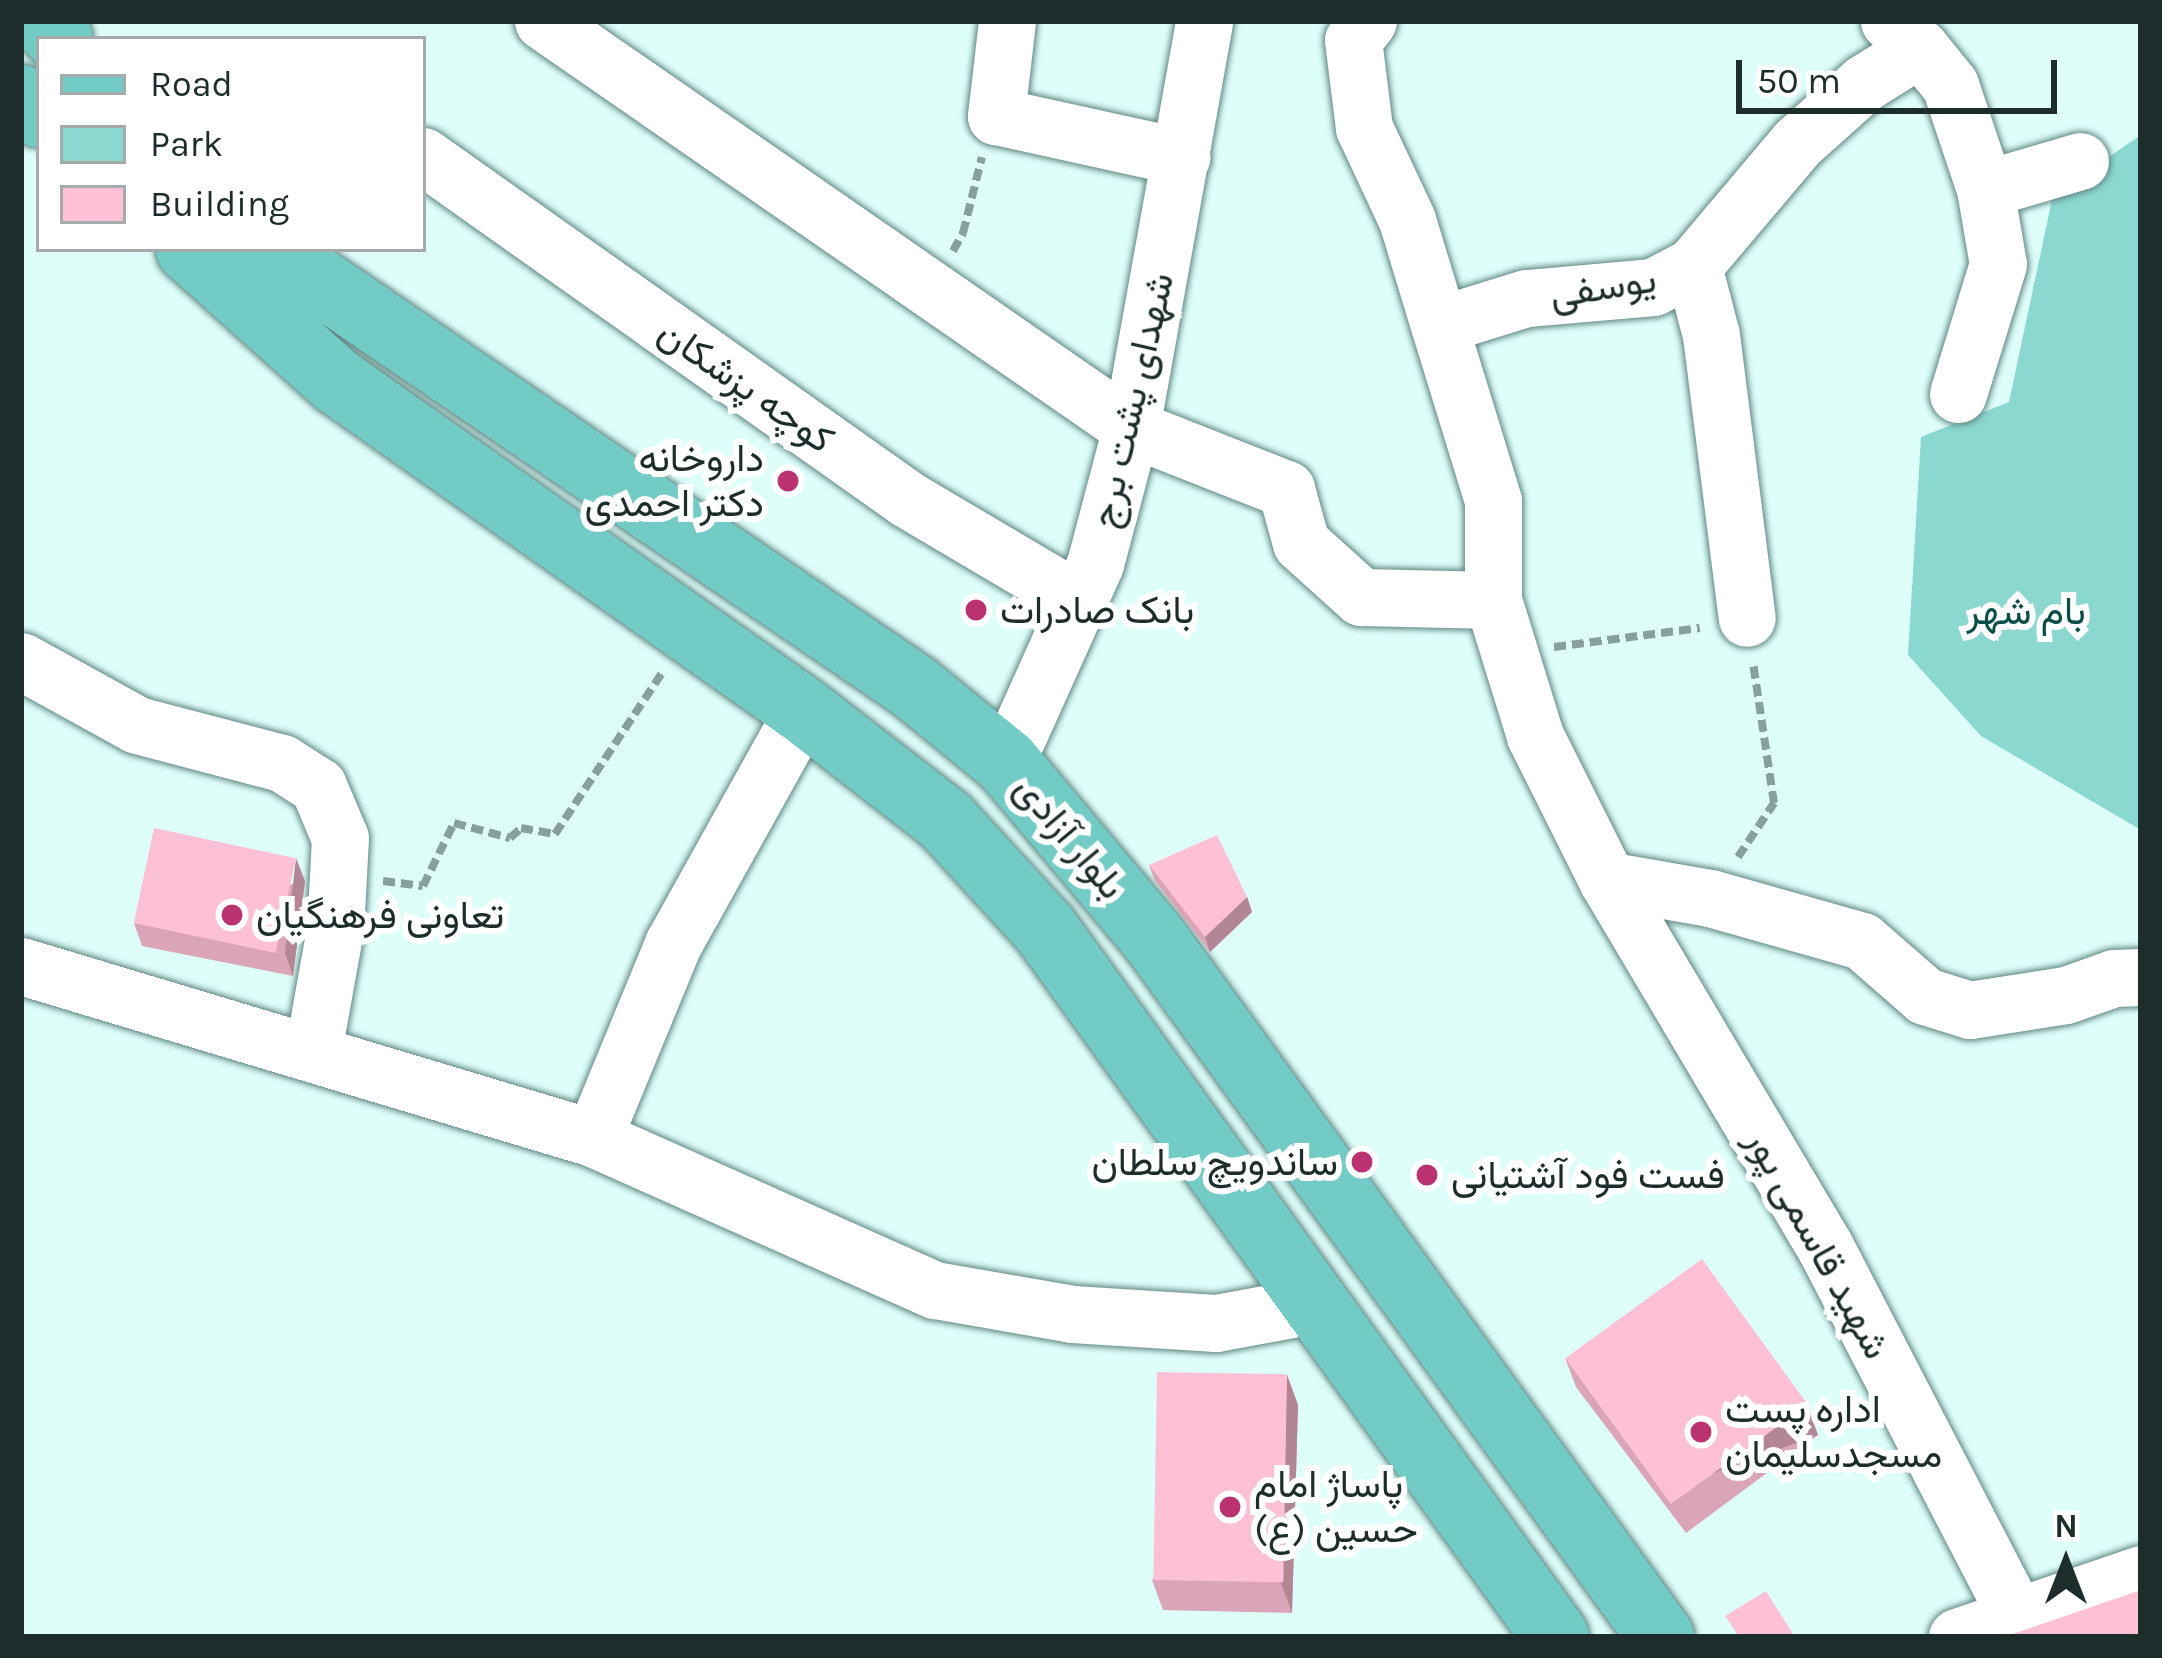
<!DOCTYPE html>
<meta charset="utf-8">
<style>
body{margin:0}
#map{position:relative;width:2162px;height:1658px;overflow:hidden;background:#defefa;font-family:Karla,Vazirmatn,sans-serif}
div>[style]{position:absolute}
.green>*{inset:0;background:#8bd8d1}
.path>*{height:8px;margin-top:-4px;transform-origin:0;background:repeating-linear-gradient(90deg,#87a09d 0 12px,transparent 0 18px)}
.roads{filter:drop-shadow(0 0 3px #618783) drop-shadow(0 0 3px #618783)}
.minor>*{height:57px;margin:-28.5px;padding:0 28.5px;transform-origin:28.5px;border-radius:28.5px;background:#fff}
.major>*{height:66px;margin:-33px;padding:0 33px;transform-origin:33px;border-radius:33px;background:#73cbc5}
.wall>*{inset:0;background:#daa5b6}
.shaded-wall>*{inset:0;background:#b28694;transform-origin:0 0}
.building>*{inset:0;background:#fec0d4;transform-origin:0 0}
.dots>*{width:33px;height:33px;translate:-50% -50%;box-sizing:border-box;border:6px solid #fff;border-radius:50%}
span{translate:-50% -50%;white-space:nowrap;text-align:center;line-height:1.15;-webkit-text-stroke:12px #fff;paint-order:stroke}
.street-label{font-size:39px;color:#1d2d2b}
.poi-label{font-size:39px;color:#1d2d2b}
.right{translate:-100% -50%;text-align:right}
.left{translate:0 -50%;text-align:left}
.park-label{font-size:39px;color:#0b4d49}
.frame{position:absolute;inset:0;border:24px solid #1d2d2b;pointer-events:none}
.legend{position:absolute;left:36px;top:36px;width:390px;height:216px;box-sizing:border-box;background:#fff;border:3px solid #a5abaa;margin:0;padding:15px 21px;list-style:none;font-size:36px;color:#1d2d2b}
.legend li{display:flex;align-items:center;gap:24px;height:60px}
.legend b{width:60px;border:3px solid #a5abaa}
.north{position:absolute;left:2006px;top:1502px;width:120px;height:120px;-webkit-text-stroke:9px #fff;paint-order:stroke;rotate:0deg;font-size:33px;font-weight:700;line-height:48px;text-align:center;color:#1d2d2b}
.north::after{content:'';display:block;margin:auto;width:42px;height:54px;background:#1d2d2b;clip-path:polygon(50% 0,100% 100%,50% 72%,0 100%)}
.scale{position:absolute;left:1736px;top:60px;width:321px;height:54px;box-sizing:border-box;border:6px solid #1d2d2b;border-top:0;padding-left:15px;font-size:36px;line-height:42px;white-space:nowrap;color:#1d2d2b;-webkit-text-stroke:9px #fff;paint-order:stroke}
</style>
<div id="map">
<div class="green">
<i style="clip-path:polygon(2141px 135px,2141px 830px,1981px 736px,1908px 655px,1921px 437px,2009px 402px,2053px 195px)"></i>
</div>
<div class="path">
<i style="left:953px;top:251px;width:21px;rotate:-61deg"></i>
<i style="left:963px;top:233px;width:78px;rotate:-76deg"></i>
<i style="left:1554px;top:647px;width:147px;rotate:-7.4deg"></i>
<i style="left:1738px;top:857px;width:65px;rotate:-56.3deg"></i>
<i style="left:1774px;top:803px;width:143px;rotate:-98.5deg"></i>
<i style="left:383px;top:881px;width:40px;rotate:7.1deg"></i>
<i style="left:423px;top:886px;width:70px;rotate:-63.8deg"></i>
<i style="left:454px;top:823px;width:58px;rotate:15deg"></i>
<i style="left:510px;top:838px;width:15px;rotate:-42deg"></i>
<i style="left:521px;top:828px;width:35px;rotate:10deg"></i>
<i style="left:555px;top:834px;width:193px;rotate:-56.4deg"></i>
</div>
<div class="roads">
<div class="minor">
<i style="left:543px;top:21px;width:715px;rotate:34.69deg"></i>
<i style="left:1131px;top:428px;width:167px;rotate:21.5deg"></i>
<i style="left:1286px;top:489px;width:56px;rotate:74.5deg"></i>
<i style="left:1301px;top:543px;width:81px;rotate:42deg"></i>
<i style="left:1361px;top:597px;width:132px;rotate:1.3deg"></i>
<i style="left:1007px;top:21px;width:96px;rotate:96.6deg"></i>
<i style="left:996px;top:116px;width:190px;rotate:12.4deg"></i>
<i style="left:1368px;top:21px;width:24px;rotate:128deg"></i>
<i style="left:1353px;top:40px;width:89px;rotate:82.9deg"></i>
<i style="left:1364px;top:128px;width:102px;rotate:64.9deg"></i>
<i style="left:1407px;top:220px;width:110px;rotate:73.1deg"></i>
<i style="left:1889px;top:21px;width:41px;rotate:41.1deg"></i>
<i style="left:1920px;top:48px;width:66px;rotate:148deg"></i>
<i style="left:1864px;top:83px;width:90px;rotate:138.2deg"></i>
<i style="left:1797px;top:143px;width:161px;rotate:130.2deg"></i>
<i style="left:1693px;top:266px;width:45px;rotate:152.3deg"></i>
<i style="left:1653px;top:287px;width:127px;rotate:175deg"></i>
<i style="left:1526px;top:298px;width:91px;rotate:162.8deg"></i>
<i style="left:1439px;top:325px;width:184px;rotate:72.9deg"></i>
<i style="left:1493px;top:501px;width:99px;rotate:90deg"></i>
<i style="left:1493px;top:600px;width:142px;rotate:72.8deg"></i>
<i style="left:1535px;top:736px;width:161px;rotate:63.4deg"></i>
<i style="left:1607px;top:880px;width:427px;rotate:59.3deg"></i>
<i style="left:1825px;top:1247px;width:415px;rotate:62.6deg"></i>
<i style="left:1920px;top:48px;width:48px;rotate:51deg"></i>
<i style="left:1950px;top:85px;width:110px;rotate:71.4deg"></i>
<i style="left:1985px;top:189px;width:76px;rotate:80.2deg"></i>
<i style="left:1998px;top:264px;width:136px;rotate:107.1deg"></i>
<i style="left:423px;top:156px;width:593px;rotate:35.32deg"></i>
<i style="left:907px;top:499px;width:199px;rotate:30.6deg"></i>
<i style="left:1985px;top:189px;width:99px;rotate:-16.4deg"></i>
<i style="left:1693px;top:266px;width:71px;rotate:75.4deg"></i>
<i style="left:1711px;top:335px;width:285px;rotate:82.8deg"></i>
<i style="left:21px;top:661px;width:132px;rotate:28.9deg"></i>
<i style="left:137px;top:725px;width:150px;rotate:14.7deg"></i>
<i style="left:282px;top:763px;width:43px;rotate:32.6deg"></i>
<i style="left:318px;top:786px;width:56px;rotate:67.1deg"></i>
<i style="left:340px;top:838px;width:91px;rotate:93.1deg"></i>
<i style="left:335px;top:929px;width:124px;rotate:100.2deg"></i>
<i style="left:1006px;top:762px;width:217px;rotate:-65.8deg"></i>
<i style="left:1095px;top:564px;width:141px;rotate:-75.2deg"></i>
<i style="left:1131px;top:428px;width:413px;rotate:-79.8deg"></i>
<i style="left:1607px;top:880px;width:105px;rotate:9.9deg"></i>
<i style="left:1710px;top:898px;width:158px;rotate:15.8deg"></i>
<i style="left:1862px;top:941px;width:84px;rotate:41.1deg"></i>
<i style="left:1925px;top:996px;width:47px;rotate:17.3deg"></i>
<i style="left:1970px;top:1010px;width:97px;rotate:-8.9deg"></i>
<i style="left:2066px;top:995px;width:51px;rotate:-19.5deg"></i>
<i style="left:2114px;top:978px;width:27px;rotate:-2deg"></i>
<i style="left:21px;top:966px;width:597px;rotate:16.74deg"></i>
<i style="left:593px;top:1138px;width:374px;rotate:24deg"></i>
<i style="left:935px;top:1290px;width:139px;rotate:9.9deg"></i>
<i style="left:1072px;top:1314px;width:144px;rotate:3.6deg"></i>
<i style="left:1216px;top:1323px;width:99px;rotate:-10.5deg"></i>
<i style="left:593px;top:1138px;width:210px;rotate:-67.6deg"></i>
<i style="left:673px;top:944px;width:268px;rotate:-60.9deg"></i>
<i style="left:1957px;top:1637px;width:194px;rotate:-18.9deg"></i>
</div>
<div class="major">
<i style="left:42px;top:21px;width:25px;rotate:45deg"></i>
<i style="left:21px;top:98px;width:24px;rotate:42deg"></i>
<i style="left:189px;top:249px;width:200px;rotate:41.8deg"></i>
<i style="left:338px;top:382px;width:569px;rotate:35.2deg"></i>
<i style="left:803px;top:710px;width:181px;rotate:37.8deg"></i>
<i style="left:946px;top:821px;width:147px;rotate:47.5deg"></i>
<i style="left:1045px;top:929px;width:873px;rotate:54.18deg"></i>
<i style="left:271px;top:249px;width:778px;rotate:34.26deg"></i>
<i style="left:914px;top:687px;width:119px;rotate:39.2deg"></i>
<i style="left:1006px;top:762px;width:229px;rotate:50deg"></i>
<i style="left:1153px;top:937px;width:865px;rotate:54.03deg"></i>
</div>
</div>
<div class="wall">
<i style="clip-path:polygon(1149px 865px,1247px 897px,1252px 912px,1210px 952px,1155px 881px)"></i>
<i style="clip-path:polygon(305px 881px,293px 976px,142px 946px,134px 923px)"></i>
<i style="clip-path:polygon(1565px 1358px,1807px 1405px,1818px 1435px,1686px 1533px,1576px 1387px)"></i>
<i style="clip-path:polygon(1287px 1375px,1298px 1405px,1292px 1613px,1163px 1610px,1152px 1580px)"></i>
</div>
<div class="shaded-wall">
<i style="clip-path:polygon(296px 858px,305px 881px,293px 976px,285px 953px)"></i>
<i style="clip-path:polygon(1247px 897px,1252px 912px,1210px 952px,1205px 937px)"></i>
<i style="clip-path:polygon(1287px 1375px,1298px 1405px,1292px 1613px,1281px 1583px)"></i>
<i style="left:1807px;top:1405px;width:32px;height:165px;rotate:70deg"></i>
</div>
<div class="building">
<i style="left:154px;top:828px;width:145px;height:97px;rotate:12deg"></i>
<i style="clip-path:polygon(1217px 835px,1247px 897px,1205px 937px,1149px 865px)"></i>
<i style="left:1702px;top:1259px;width:180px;height:169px;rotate:54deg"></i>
<i style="left:1157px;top:1372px;width:130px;height:208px;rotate:1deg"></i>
<i style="clip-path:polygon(2141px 1590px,2141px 1637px,2004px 1637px)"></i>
<i style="clip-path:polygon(1766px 1591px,1795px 1637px,1739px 1637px,1725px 1616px)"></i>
</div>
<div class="dots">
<i style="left:788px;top:481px;background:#ba326f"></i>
<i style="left:976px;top:610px;background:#ba326f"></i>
<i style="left:232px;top:915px;background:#ba326f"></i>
<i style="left:1362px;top:1162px;background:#ba326f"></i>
<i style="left:1427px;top:1175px;background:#ba326f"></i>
<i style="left:1701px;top:1432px;background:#ba326f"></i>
<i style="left:1230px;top:1507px;background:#ba326f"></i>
</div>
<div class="street-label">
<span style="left:1603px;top:287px;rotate:-9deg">یوسفی</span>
<span style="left:746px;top:386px;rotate:35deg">کوچه پزشکان</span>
<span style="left:1132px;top:400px;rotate:-77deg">شهدای پشت برج</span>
<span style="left:1070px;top:837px;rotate:50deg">بلوار آزادی</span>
<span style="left:1818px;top:1244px;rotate:61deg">شهید قاسمی پور</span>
</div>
<div class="poi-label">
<span class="right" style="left:764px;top:481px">داروخانه<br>دکتر احمدی</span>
<span class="left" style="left:1000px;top:610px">بانک صادرات</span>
<span class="left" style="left:256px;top:915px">تعاونی فرهنگیان</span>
<span class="right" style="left:1338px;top:1162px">ساندویچ سلطان</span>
<span class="left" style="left:1451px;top:1175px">فست فود آشتیانی</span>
<span class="left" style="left:1725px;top:1432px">اداره پست<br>مسجدسلیمان</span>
<span class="left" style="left:1254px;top:1507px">پاساژ امام<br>حسین (ع)</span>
</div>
<div class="park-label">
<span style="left:2026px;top:611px">بام شهر</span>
</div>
<div class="frame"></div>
<ul class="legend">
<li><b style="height:15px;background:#73cbc5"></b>Road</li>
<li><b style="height:33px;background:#8bd8d1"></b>Park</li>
<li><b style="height:33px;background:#fec0d4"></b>Building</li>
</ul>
<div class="north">N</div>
<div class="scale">50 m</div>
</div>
